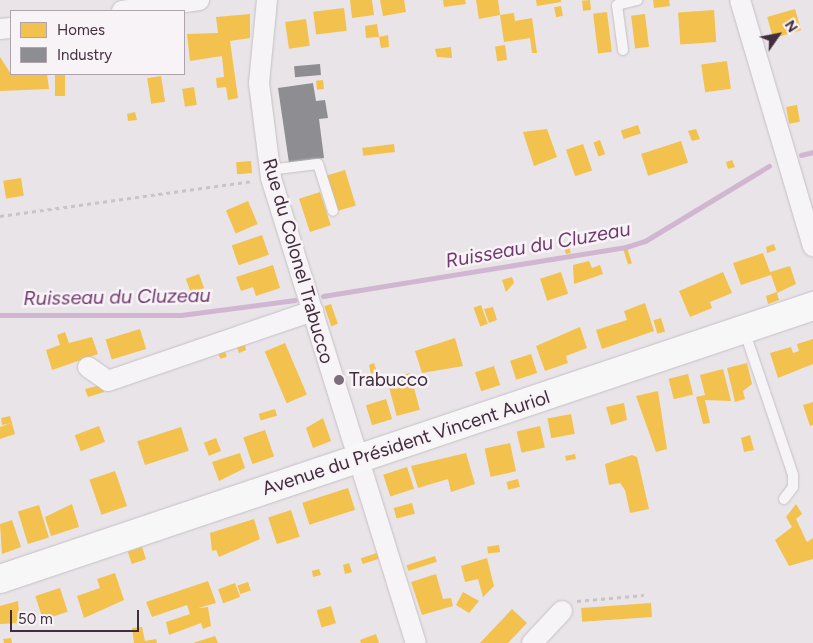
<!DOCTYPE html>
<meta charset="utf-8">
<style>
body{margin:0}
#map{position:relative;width:813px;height:643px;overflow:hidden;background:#e9e4e8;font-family:Figtree,sans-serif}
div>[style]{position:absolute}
.homes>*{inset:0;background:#f2c14e;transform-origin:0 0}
.industry>*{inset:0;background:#8d8d92;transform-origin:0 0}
.stream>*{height:5px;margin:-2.5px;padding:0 2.5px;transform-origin:2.5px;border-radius:2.5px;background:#d0b6d0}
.path>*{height:3px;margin-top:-1.5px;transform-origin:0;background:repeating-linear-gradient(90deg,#c9c4c8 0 4px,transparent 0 8px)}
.roads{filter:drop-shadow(0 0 1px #c5c0c3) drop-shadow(0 0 1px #c5c0c3)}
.lane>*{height:10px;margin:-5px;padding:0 5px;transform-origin:5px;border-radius:5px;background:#f6f4f6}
.street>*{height:20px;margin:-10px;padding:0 10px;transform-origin:10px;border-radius:10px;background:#f6f4f6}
.secondary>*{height:28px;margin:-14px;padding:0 14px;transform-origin:14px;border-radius:14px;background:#f8f7f8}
.dots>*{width:14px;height:14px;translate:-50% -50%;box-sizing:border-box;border:2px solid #f8f3f7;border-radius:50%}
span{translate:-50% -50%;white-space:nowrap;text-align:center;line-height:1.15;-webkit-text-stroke:5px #f8f3f7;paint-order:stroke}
.street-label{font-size:19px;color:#412d3e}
.poi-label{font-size:19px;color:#412d3e}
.left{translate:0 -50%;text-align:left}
.water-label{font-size:20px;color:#713a6e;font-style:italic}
.legend{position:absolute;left:10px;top:10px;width:175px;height:65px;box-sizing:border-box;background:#f8f3f7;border:1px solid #afa4ad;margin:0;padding:6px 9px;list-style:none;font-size:15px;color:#412d3e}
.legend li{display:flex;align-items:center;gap:10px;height:25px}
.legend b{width:25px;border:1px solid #afa4ad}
.north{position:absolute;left:753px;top:10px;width:50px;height:50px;-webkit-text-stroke:4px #f8f3f7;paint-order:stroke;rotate:57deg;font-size:14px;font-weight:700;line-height:20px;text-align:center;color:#412d3e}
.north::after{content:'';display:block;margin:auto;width:18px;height:22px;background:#412d3e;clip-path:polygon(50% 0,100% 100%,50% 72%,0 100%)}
.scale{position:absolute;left:10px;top:610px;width:129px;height:22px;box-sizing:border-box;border:2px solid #412d3e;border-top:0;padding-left:6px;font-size:15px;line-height:18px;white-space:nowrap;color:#412d3e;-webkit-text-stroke:4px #f8f3f7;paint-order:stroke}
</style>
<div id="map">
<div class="homes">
<i style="clip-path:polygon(350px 0,372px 0,374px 15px,352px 18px)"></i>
<i style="clip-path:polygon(380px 0,404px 0,406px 12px,383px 16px)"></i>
<i style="clip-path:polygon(443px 0,465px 0,466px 4px,444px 7px)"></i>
<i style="clip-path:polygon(476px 0,498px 0,500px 15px,479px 19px)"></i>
<i style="clip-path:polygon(536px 0,561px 0,561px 2px,537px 6px)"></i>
<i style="left:590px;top:0;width:10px;height:8px;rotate:84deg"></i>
<i style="clip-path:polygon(653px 0,669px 0,670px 6px,654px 8px)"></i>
<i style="left:561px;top:6px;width:10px;height:7px;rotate:79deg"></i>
<i style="left:344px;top:8px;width:23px;height:31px;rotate:83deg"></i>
<i style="left:795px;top:9px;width:22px;height:29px;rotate:74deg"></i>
<i style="left:714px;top:10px;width:32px;height:36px;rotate:86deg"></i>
<i style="left:607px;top:12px;width:40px;height:14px;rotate:83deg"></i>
<i style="clip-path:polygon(514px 13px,515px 21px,532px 18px,537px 53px,532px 53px,530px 38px,504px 42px,500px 15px)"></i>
<i style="clip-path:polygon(250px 14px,250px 38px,230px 41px,238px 98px,228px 100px,226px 87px,217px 88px,216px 78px,224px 77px,222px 56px,190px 61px,187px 34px,218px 33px,216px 17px)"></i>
<i style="left:645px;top:14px;width:33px;height:14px;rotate:83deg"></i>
<i style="left:306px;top:19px;width:27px;height:21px;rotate:82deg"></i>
<i style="clip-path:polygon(377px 24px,379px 37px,366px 38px,365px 26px)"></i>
<i style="clip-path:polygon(388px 35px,389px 47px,381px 48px,379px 37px)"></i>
<i style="left:505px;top:45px;width:15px;height:10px;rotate:82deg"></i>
<i style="clip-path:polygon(451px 47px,452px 58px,437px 57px,435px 49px)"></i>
<i style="clip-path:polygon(0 57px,11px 74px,47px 74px,49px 89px,0 91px)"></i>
<i style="left:727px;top:61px;width:28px;height:26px;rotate:82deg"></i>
<i style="left:55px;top:74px;width:10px;height:22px"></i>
<i style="left:161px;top:76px;width:26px;height:14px;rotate:81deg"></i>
<i style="left:323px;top:80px;width:9px;height:7px;rotate:84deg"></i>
<i style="left:194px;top:87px;width:18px;height:12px;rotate:81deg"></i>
<i style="left:797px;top:105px;width:17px;height:11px;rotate:80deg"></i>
<i style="clip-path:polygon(135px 112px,137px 120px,128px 121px,127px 114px)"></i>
<i style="left:638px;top:125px;width:9px;height:18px;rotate:72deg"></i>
<i style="clip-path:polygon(547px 129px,557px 157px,534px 166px,523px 132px)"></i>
<i style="clip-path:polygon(696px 129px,700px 139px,692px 141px,688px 131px)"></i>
<i style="left:600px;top:140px;width:15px;height:7px;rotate:70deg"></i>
<i style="left:681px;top:141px;width:23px;height:42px;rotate:72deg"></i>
<i style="left:394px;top:144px;width:8px;height:32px;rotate:83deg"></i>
<i style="left:583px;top:144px;width:28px;height:18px;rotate:71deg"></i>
<i style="clip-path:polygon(732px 160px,735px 167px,728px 169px,726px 162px)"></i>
<i style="left:251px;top:161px;width:12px;height:15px;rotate:85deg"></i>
<i style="left:345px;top:170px;width:37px;height:19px;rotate:73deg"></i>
<i style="left:21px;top:178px;width:18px;height:18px;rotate:81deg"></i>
<i style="left:320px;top:192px;width:35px;height:22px;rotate:72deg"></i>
<i style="left:248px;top:201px;width:25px;height:24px;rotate:67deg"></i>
<i style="left:262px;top:235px;width:21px;height:32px;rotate:71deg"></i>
<i style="clip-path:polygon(567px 243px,571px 253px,566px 254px,563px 245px)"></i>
<i style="clip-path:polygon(774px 244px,776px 250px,767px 253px,766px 247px)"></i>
<i style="left:627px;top:248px;width:16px;height:4px;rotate:72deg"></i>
<i style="clip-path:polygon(763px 253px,770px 272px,790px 266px,796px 284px,777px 293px,779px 300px,768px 304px,766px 296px,777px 292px,771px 275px,741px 285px,733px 263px)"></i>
<i style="clip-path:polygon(589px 261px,592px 268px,600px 265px,603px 274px,574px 284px,573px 265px)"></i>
<i style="clip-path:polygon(273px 265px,280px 288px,256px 296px,253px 287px,241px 291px,236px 277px)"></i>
<i style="left:561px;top:272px;width:23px;height:22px;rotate:72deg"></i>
<i style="clip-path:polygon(723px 272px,732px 293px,710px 302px,712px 308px,690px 317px,679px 291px)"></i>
<i style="left:199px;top:274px;width:15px;height:14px;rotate:70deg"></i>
<i style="clip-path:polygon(512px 277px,514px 283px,506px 292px,502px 280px)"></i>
<i style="left:189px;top:292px;width:10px;height:10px;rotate:73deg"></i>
<i style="clip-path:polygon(645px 303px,654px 331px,602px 349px,596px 330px,627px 320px,624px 311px)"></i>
<i style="left:331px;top:304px;width:21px;height:7px;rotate:71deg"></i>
<i style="left:481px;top:305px;width:20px;height:8px;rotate:70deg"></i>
<i style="clip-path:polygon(493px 307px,497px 320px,489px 323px,484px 309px)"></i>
<i style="left:661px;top:318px;width:14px;height:8px;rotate:73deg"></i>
<i style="clip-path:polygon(580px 327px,587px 348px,566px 356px,568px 363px,545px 371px,536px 346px)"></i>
<i style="left:140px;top:329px;width:21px;height:36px;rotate:73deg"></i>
<i style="clip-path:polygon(65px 332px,69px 343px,92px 337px,98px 354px,52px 370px,46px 350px,60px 345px,57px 335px)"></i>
<i style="clip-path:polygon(455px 338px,463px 366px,422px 373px,415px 351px)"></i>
<i style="clip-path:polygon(813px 339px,813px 364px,778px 378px,770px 353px,791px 347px,793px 353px,799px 351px,797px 344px)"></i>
<i style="left:285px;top:343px;width:56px;height:22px;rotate:67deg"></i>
<i style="clip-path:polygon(245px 345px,246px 350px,239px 353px,237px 347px)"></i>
<i style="left:225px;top:351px;width:6px;height:7px;rotate:72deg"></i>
<i style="left:531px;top:354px;width:20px;height:22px;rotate:72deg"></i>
<i style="clip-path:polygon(374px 363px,377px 372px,371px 374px,369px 365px)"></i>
<i style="clip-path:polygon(747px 363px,752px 384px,743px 391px,745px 399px,735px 402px,727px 368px)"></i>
<i style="left:494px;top:366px;width:20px;height:20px;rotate:72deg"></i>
<i style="clip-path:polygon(723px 369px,731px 401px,705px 400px,710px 423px,703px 424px,696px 397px,705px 395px,700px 375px)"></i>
<i style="left:410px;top:373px;width:38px;height:24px;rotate:75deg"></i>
<i style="left:688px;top:374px;width:21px;height:20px;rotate:76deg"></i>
<i style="clip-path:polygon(101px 385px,104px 392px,88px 397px,85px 389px)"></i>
<i style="clip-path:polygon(658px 391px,667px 449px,656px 452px,636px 396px)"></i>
<i style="left:386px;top:399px;width:21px;height:21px;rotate:73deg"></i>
<i style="clip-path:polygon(813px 402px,813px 425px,810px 426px,803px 405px)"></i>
<i style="clip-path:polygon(624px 403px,627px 420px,611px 425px,606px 407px)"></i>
<i style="left:275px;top:409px;width:7px;height:17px;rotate:74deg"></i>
<i style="left:571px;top:414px;width:20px;height:24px;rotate:79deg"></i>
<i style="clip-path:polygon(10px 416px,15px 434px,0 439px,0 427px,11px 423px,2px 425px,1px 418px)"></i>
<i style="clip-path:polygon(323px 418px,331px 441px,313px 448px,306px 428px)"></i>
<i style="left:99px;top:426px;width:17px;height:26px;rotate:69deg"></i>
<i style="left:540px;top:426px;width:22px;height:24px;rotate:77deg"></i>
<i style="left:181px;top:427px;width:25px;height:46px;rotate:72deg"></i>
<i style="left:265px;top:430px;width:28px;height:23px;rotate:71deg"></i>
<i style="clip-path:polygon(750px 435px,754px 450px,744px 452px,741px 438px)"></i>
<i style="left:216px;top:438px;width:14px;height:13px;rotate:69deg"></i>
<i style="left:510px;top:443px;width:29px;height:26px;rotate:78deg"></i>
<i style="clip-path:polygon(240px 453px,245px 468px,219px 481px,212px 462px)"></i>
<i style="clip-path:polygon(466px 453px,475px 484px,451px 492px,448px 479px,418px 488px,411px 466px)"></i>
<i style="left:575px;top:454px;width:5px;height:10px;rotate:79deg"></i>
<i style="clip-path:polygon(632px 455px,637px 457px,649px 509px,630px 513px,625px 490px,620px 483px,609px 485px,605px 464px)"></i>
<i style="left:407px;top:467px;width:23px;height:25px;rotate:72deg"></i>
<i style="left:115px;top:471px;width:37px;height:27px;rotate:71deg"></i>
<i style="left:518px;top:479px;width:8px;height:12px;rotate:76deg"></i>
<i style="left:348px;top:488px;width:23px;height:48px;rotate:72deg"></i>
<i style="left:412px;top:503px;width:11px;height:19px;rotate:75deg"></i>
<i style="clip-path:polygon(72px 504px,79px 527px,51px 536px,45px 517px)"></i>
<i style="clip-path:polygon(796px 504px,802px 514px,796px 519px,805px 538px,807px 542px,813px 538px,813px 559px,789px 566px,775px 540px,792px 527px,786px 517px)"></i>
<i style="left:39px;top:505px;width:34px;height:22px;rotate:73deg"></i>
<i style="left:291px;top:510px;width:28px;height:24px;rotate:72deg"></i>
<i style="clip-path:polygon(254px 519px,260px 539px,219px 557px,216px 550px,212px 551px,210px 533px)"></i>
<i style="clip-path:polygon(12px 520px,21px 547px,2px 554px,0 524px)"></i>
<i style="left:499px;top:545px;width:7px;height:12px;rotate:82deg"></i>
<i style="left:142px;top:547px;width:13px;height:15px;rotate:72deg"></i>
<i style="left:377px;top:553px;width:6px;height:17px;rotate:72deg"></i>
<i style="left:435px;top:556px;width:6px;height:30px;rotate:72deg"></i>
<i style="clip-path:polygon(487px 558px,494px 586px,483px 597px,478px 579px,465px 582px,461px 566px)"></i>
<i style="clip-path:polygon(349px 563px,352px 572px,345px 574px,343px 565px)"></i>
<i style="clip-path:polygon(319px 569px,321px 575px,313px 577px,312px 571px)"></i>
<i style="clip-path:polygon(115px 573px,124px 600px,84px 618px,77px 596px,100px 588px,97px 579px)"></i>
<i style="clip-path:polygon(436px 574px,443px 599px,451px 598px,453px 606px,422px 615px,411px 582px)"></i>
<i style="clip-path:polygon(208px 581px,216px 603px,198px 608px,208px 607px,211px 626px,203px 629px,201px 623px,169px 635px,166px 622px,190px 614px,187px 605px,152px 617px,146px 602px)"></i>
<i style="left:248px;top:582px;width:9px;height:11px;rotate:72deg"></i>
<i style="left:235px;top:583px;width:15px;height:18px;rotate:70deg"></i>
<i style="left:60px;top:588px;width:25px;height:26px;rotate:72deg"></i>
<i style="clip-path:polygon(463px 592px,479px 601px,469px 613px,456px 605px)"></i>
<i style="clip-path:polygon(18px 601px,20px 623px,0 624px,0 606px)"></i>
<i style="left:651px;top:603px;width:14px;height:70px;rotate:86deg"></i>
<i style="left:331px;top:606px;width:18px;height:15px;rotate:74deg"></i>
<i style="clip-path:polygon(512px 609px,527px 623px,508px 643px,480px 643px)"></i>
<i style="clip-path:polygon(142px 627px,145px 641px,156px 639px,157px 643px,134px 643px,132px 628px)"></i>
<i style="clip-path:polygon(376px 634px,379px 643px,361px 643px,360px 640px)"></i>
<i style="clip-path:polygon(215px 636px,218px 643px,193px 643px)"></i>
<i style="clip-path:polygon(11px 638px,12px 643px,4px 643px,3px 639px)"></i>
</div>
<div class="industry">
<i style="left:320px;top:64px;width:11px;height:26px;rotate:85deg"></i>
<i style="clip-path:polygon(313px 83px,316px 101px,325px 100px,328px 118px,319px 119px,324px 158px,289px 163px,278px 88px)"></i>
</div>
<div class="stream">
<i style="left:801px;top:155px;width:12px;rotate:-14deg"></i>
<i style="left:323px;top:296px;width:307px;rotate:-9.2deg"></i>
<i style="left:626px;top:247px;width:20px;rotate:-18deg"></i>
<i style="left:645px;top:241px;width:145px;rotate:-31.2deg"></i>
<i style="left:0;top:315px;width:181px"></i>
<i style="left:181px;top:315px;width:115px;rotate:-7.5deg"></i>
</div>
<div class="path">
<i style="left:0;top:216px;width:255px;rotate:-7.9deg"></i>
<i style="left:577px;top:601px;width:67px;rotate:-5.1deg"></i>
</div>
<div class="roads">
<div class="lane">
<i style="left:623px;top:50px;width:45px;rotate:-97.6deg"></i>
<i style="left:617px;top:5px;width:21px;rotate:-14deg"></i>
<i style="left:269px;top:170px;width:49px;rotate:-7deg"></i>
<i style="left:318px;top:164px;width:49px;rotate:72.3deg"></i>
<i style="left:744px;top:330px;width:153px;rotate:71.3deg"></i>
<i style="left:793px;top:475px;width:12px;rotate:90deg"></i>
<i style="left:793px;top:487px;width:15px;rotate:127deg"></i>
</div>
<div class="street">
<i style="left:267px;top:0;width:83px;rotate:95.5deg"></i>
<i style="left:259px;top:83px;width:96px;rotate:82.8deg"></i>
<i style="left:271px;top:178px;width:487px;rotate:72.7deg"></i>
<i style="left:740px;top:0;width:257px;rotate:73.5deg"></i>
<i style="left:122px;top:11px;width:78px;rotate:-8.1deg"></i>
<i style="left:0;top:29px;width:11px;rotate:-5deg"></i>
<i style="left:88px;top:367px;width:24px;rotate:35deg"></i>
<i style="left:108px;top:381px;width:217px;rotate:-18.9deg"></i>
<i style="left:532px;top:643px;width:44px;rotate:-46.8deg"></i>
</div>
<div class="secondary">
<i style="left:0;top:579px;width:858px;rotate:-18.56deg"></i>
</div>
</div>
<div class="dots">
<i style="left:339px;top:380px;background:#7c6d7a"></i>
</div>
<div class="street-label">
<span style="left:298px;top:261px;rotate:74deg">Rue du Colonel Trabucco</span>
<span style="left:406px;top:443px;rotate:-18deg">Avenue du Président Vincent Auriol</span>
</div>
<div class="poi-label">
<span class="left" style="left:349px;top:380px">Trabucco</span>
</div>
<div class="water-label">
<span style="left:538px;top:245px;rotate:-10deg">Ruisseau du Cluzeau</span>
<span style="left:117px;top:297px;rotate:-1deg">Ruisseau du Cluzeau</span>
</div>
<ul class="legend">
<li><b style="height:14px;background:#f2c14e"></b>Homes</li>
<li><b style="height:14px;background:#8d8d92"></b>Industry</li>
</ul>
<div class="north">N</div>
<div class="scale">50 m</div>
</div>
